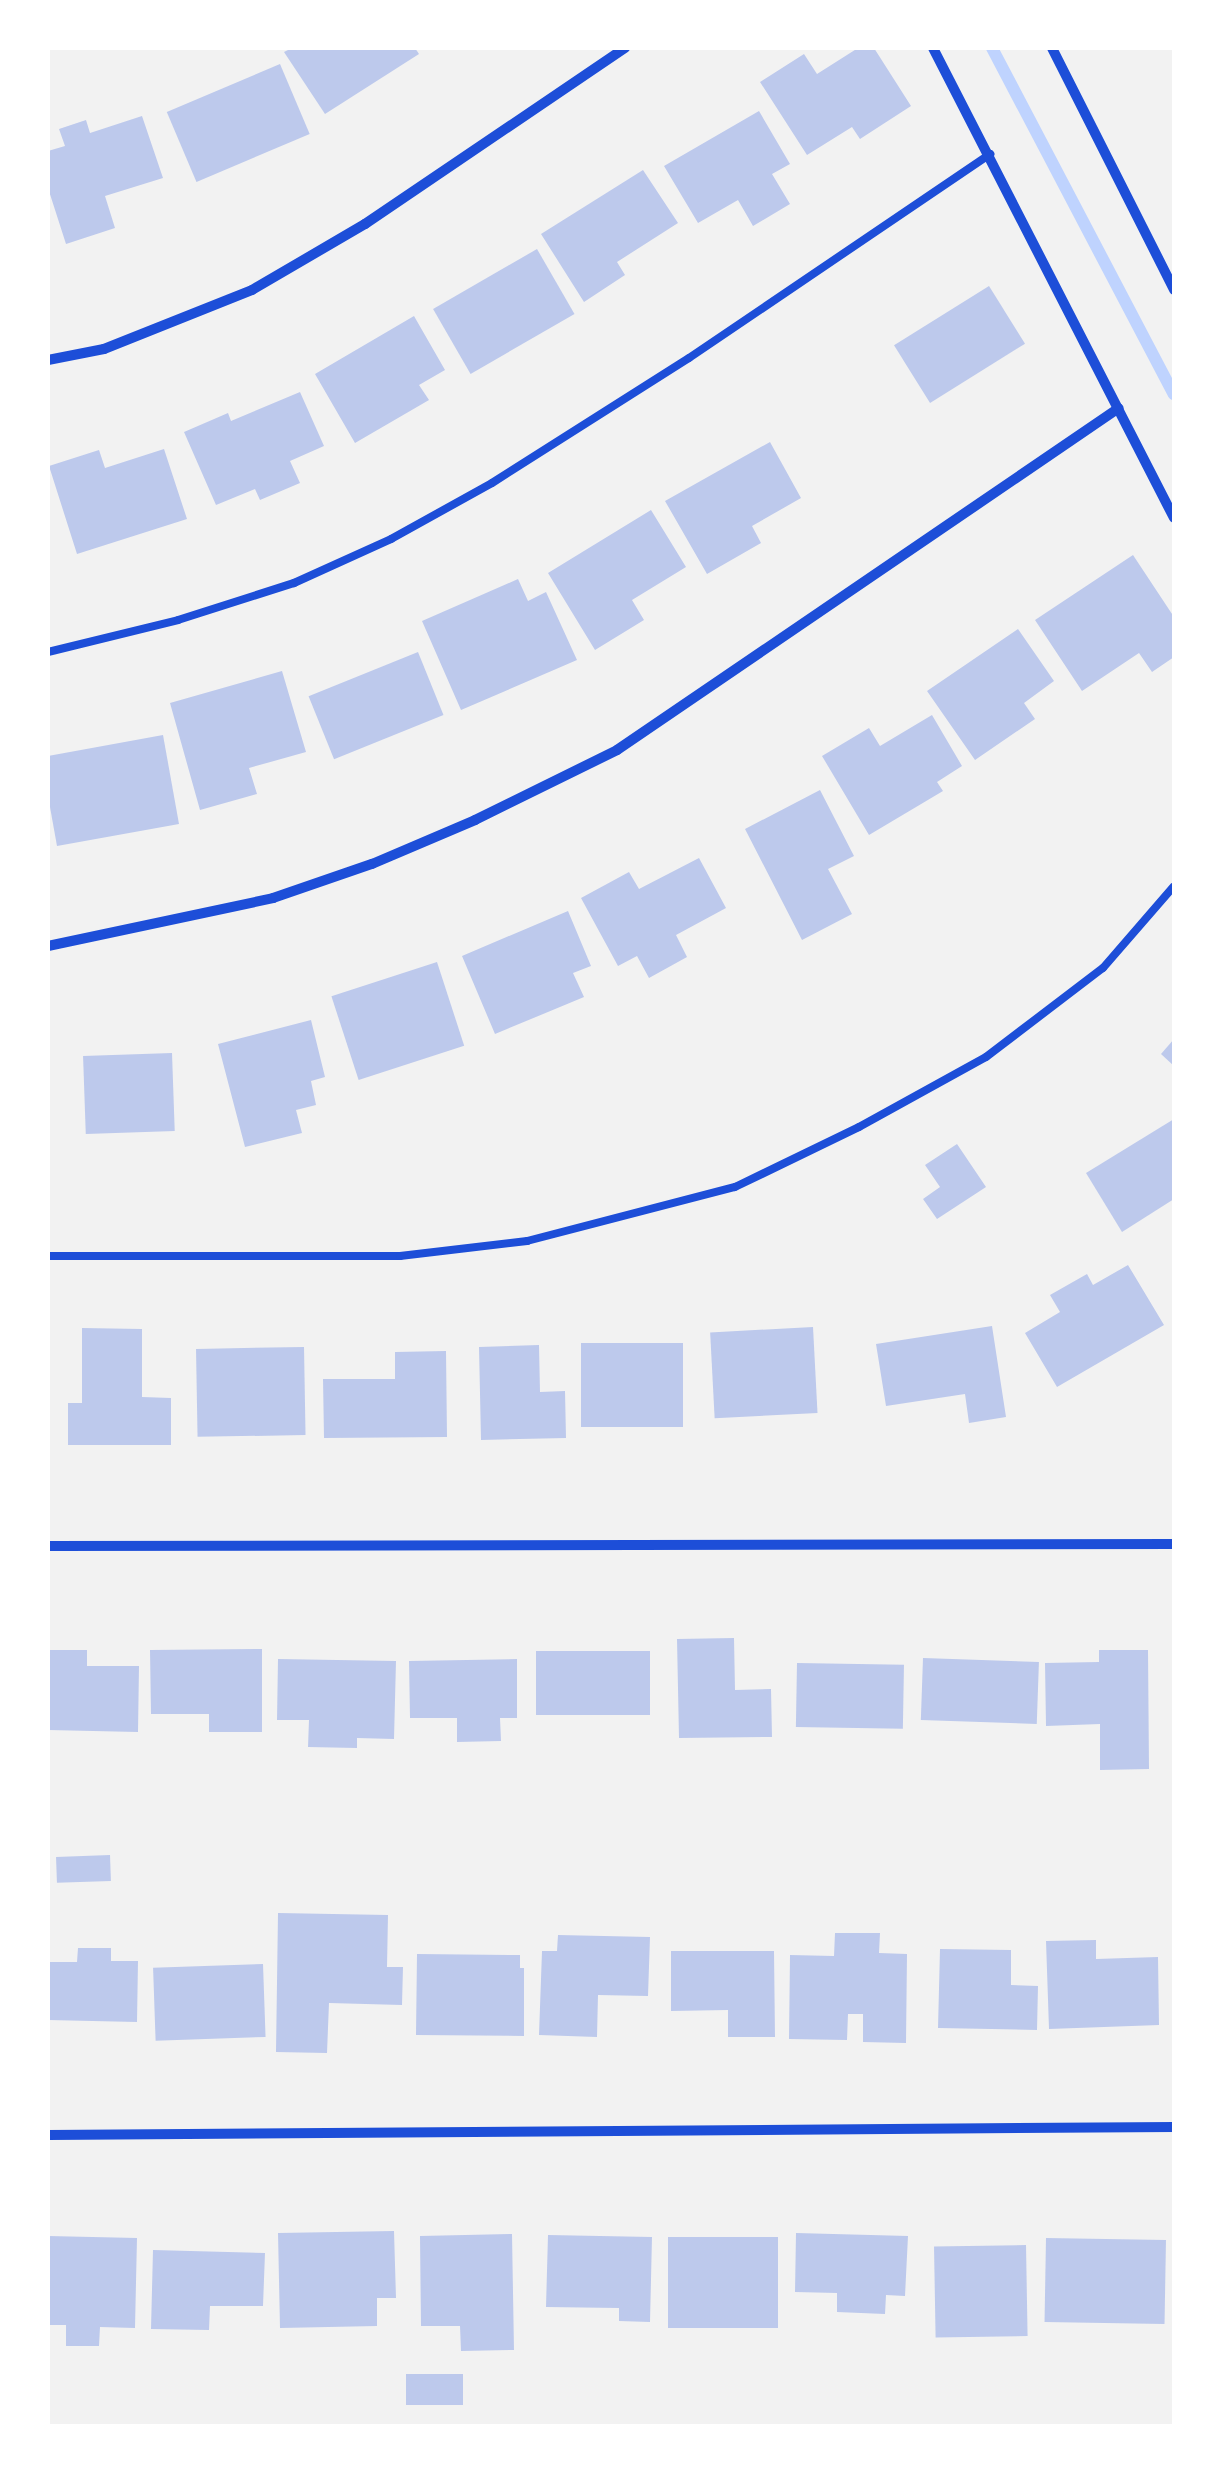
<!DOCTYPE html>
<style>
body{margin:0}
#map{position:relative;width:1222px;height:2474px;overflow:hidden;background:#f2f2f2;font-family:"Public Sans",sans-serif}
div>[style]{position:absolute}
.stream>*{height:12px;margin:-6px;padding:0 6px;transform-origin:6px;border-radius:6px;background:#bfd3fe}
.building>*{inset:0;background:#bdc9ec;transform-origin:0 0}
.service>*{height:8px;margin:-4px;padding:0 4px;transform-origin:4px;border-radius:4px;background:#1d4ed8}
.minor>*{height:10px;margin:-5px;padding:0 5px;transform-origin:5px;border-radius:5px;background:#1d4ed8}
span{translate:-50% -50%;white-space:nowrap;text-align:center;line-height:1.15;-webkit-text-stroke:8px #fff;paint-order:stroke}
.frame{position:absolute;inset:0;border:50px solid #fff;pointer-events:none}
</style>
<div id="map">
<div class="stream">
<i style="left:992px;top:48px;width:391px;rotate:62.3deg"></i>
</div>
<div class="building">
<i style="clip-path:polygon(292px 48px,415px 48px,419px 54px,325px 114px,284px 52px)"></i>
<i style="clip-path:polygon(858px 48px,874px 48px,911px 106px,860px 139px,852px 127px,807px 155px,760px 82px,804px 54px,817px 74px)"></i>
<i style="left:280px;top:64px;width:76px;height:123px;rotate:67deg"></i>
<i style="clip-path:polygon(759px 111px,790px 164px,772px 174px,790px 204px,753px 226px,738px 200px,698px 223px,664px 166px)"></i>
<i style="clip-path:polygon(142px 116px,163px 178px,105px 196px,115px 228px,66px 244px,48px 188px,48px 151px,65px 146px,59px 129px,86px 120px,90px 133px)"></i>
<i style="clip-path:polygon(643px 170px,678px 223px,617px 262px,625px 275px,584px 302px,541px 234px)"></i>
<i style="left:537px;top:249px;width:75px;height:120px;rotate:60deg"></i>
<i style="left:989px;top:286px;width:68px;height:112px;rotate:58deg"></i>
<i style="clip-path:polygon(414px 316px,445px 370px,419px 385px,429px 400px,355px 443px,315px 374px)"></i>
<i style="clip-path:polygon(300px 392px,324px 446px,290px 461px,300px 483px,260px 500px,255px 489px,216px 505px,184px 432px,228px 413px,231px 421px)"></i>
<i style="clip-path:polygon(770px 442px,801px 498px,752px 526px,761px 543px,707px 574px,665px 501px)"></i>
<i style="clip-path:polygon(164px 449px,187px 519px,77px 554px,49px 466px,99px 450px,105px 468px)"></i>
<i style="clip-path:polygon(651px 510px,686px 567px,632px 600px,644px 620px,595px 650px,548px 573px)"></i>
<i style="clip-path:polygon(1133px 555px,1174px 617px,1174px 657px,1152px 672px,1139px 653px,1082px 691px,1035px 620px)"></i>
<i style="clip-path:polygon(518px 579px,528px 601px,546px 592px,577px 660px,461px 710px,422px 621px)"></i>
<i style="clip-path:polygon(1018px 629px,1054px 681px,1024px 703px,1035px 719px,975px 760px,927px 691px)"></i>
<i style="left:418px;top:652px;width:68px;height:118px;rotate:68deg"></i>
<i style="clip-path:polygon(282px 671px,306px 752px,249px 768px,257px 794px,200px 810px,170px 703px)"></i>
<i style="clip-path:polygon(932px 715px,962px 766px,937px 782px,943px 791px,869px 835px,822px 756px,869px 728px,880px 746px)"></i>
<i style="clip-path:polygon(163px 735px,179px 824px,57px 846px,48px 796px,48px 756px)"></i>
<i style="clip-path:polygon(820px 790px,854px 856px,828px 869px,852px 914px,802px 940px,745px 829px)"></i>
<i style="clip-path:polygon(699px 858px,726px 908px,676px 935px,687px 957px,649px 978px,637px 956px,618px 966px,581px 898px,629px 872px,639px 889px)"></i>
<i style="clip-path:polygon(568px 911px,591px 966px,573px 973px,584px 997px,495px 1034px,462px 956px)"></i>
<i style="left:437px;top:962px;width:88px;height:111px;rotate:72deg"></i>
<i style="clip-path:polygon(311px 1020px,325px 1077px,311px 1081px,316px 1105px,296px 1110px,302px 1133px,245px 1147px,218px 1044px)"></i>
<i style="clip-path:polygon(1174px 1039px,1174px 1066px,1161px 1054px)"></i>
<i style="left:172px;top:1053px;width:78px;height:89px;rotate:88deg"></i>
<i style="clip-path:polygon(1174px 1119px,1174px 1199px,1122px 1232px,1086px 1173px)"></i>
<i style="clip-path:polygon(957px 1144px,986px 1187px,937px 1219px,923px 1199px,940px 1187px,925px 1165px)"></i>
<i style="clip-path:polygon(1128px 1265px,1164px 1325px,1057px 1387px,1025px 1333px,1060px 1312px,1050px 1295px,1087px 1274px,1093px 1285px)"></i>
<i style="clip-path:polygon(992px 1326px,1006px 1417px,969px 1423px,965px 1394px,886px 1406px,876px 1344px)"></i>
<i style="left:813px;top:1327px;width:86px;height:103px;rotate:87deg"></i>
<i style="clip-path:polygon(82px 1328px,142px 1329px,142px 1397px,171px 1398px,171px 1445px,68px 1445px,68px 1403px,82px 1403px)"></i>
<i style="left:581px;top:1343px;width:102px;height:84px"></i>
<i style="clip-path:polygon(539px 1345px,540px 1392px,565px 1391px,566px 1438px,481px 1440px,479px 1347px)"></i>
<i style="left:304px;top:1347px;width:88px;height:108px;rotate:89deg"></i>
<i style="clip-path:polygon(446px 1351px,447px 1437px,324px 1438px,323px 1379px,395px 1379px,395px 1352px)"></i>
<i style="clip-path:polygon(734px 1638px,735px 1690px,771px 1689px,772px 1737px,679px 1738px,677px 1639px)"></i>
<i style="clip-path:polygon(262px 1649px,262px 1732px,209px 1732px,209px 1714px,151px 1714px,150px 1650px)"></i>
<i style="clip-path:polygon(48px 1650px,87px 1650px,87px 1666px,139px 1666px,138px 1732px,48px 1730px)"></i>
<i style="clip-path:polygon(1099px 1650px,1148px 1650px,1149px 1769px,1100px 1770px,1100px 1724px,1046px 1726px,1045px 1663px,1099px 1662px)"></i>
<i style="left:536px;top:1651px;width:114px;height:64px"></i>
<i style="left:923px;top:1658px;width:116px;height:62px;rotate:2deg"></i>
<i style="clip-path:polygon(278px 1659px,396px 1661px,394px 1739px,357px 1738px,357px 1748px,308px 1747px,309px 1720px,277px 1720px)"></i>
<i style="clip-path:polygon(517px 1659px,517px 1718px,500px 1718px,501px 1741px,457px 1742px,457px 1718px,410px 1718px,409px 1661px)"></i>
<i style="left:797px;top:1663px;width:107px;height:64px;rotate:1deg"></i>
<i style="left:110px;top:1855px;width:26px;height:54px;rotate:88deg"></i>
<i style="clip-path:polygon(278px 1913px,388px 1915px,387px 1967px,403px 1967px,402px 2005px,329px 2003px,327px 2053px,276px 2052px)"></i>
<i style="clip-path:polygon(835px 1933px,880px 1933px,879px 1953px,907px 1954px,906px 2043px,863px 2042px,863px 2014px,848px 2014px,847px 2040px,789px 2039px,790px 1955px,834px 1956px)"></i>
<i style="clip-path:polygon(558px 1935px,650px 1937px,648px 1996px,598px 1995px,597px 2037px,539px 2035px,542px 1951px,557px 1951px)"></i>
<i style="clip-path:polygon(1096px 1940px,1096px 1959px,1158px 1957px,1159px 2025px,1049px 2029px,1046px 1941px)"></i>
<i style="clip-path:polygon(78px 1948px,111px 1948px,111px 1961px,138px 1961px,137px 2022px,48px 2020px,48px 1962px,77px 1962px)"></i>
<i style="clip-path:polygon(940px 1949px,1011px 1950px,1011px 1985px,1038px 1986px,1037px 2030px,938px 2028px)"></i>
<i style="clip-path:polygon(671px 1951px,774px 1951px,775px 2037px,728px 2037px,728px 2010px,671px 2011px)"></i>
<i style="clip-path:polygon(417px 1954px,520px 1955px,520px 1968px,524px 1968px,524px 2036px,416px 2035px)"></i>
<i style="left:263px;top:1964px;width:73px;height:110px;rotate:88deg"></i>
<i style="clip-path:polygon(394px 2231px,396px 2298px,377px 2298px,377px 2326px,280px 2328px,278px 2233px)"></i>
<i style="clip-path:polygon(796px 2233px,908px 2236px,905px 2296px,886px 2295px,885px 2314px,837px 2312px,837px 2293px,795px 2292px)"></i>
<i style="clip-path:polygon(512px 2234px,514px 2350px,461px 2351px,460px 2326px,421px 2326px,420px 2236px)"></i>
<i style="clip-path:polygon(548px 2235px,652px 2237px,650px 2322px,619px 2321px,619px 2308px,546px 2307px)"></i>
<i style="clip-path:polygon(48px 2236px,137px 2238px,135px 2328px,100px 2327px,99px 2346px,66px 2346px,66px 2325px,48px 2325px)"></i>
<i style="left:668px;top:2237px;width:110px;height:91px"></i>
<i style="left:1046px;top:2238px;width:120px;height:84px;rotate:1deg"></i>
<i style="left:1026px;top:2245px;width:91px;height:92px;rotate:89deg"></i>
<i style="clip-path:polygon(153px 2250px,265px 2253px,263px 2306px,210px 2306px,209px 2330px,151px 2329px)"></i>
<i style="left:463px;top:2374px;width:31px;height:57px;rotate:90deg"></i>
</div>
<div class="service">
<i style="left:48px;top:652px;width:134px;rotate:-13.8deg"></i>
<i style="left:178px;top:620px;width:122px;rotate:-17.7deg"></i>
<i style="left:294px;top:583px;width:107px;rotate:-24.4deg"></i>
<i style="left:391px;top:539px;width:115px;rotate:-29deg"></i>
<i style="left:492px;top:483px;width:233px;rotate:-32.4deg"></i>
<i style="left:689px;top:358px;width:364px;rotate:-34.1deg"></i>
<i style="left:48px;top:1256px;width:352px"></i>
<i style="left:400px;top:1256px;width:128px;rotate:-6.7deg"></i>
<i style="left:527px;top:1241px;width:215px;rotate:-14.6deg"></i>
<i style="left:735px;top:1187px;width:138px;rotate:-25.8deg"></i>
<i style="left:859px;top:1127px;width:145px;rotate:-28.9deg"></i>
<i style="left:986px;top:1057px;width:147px;rotate:-37.3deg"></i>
<i style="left:1103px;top:968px;width:108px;rotate:-49.1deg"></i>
</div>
<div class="minor">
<i style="left:933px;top:48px;width:528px;rotate:62.85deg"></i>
<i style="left:1052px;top:48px;width:271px;rotate:63.2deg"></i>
<i style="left:48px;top:360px;width:57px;rotate:-11.1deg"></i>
<i style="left:104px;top:349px;width:159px;rotate:-21.7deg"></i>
<i style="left:252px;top:290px;width:131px;rotate:-30.3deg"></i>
<i style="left:365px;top:224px;width:314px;rotate:-34.1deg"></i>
<i style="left:48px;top:946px;width:230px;rotate:-12deg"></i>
<i style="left:273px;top:898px;width:105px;rotate:-19deg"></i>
<i style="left:372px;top:864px;width:112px;rotate:-23.1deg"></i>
<i style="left:475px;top:820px;width:158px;rotate:-26.2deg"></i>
<i style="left:617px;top:750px;width:607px;rotate:-34.27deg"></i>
<i style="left:48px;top:1546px;width:1126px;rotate:-0.1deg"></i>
<i style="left:48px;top:2135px;width:1126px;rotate:-0.41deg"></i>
</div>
<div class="frame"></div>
</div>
